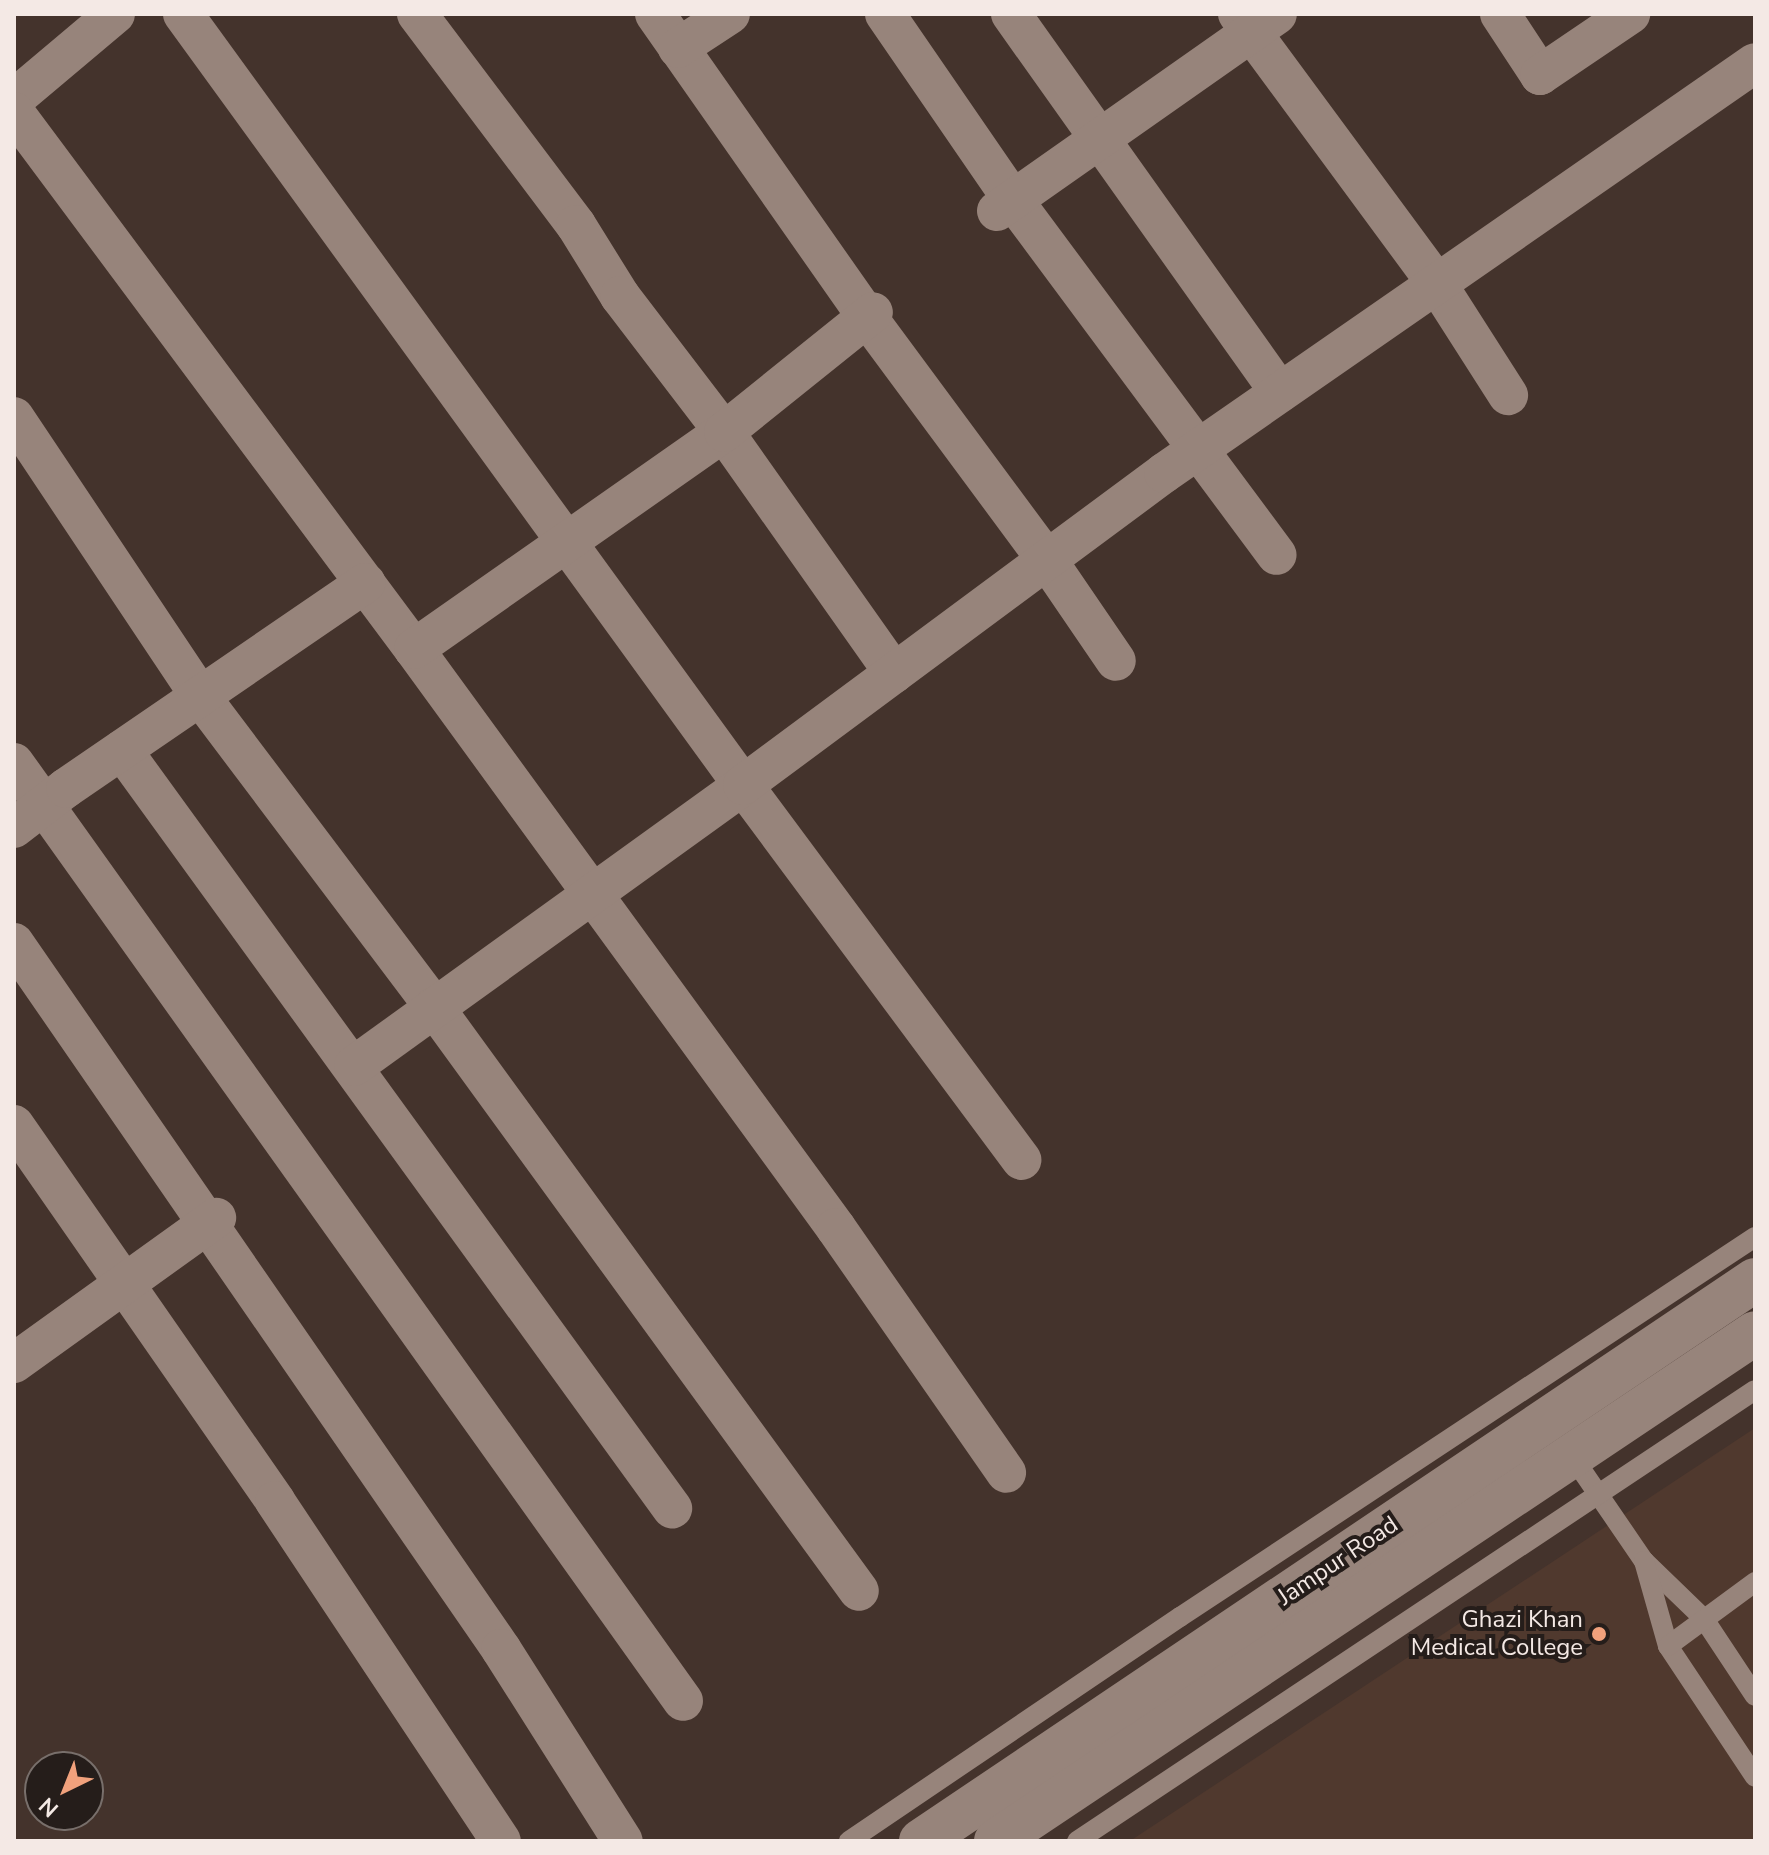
<!DOCTYPE html>
<style>
body{margin:0}
#map{position:relative;width:1769px;height:1855px;overflow:hidden;background:#44332c;font-family:"Nunito Sans",sans-serif}
div>[style]{position:absolute}
.built>*{inset:0;background:#50392e}
.lane>*{height:20px;margin:-10px;padding:0 10px;transform-origin:10px;border-radius:10px;background:#97847b}
.street>*{height:40px;margin:-20px;padding:0 20px;transform-origin:20px;border-radius:20px;background:#97847b}
.secondary>*{height:44px;margin:-22px;padding:0 22px;transform-origin:22px;border-radius:22px;background:#97847b}
.dots>*{width:22px;height:22px;translate:-50% -50%;box-sizing:border-box;border:4px solid #251d1a;border-radius:50%}
span{translate:-50% -50%;white-space:nowrap;text-align:center;line-height:1.15;-webkit-text-stroke:8px #251d1a;paint-order:stroke}
.street-label{font-size:24px;color:#f4e9e5}
.poi-label{font-size:24px;color:#f4e9e5}
.right{translate:-100% -50%;text-align:right}
.frame{position:absolute;inset:0;border:16px solid #f4e9e5;pointer-events:none}
.north{position:absolute;left:24px;top:1751px;width:80px;height:80px;box-sizing:border-box;background:#251d1a;border:2px solid #786f6b;border-radius:50%;rotate:223deg;font-size:22px;font-weight:700;line-height:32px;text-align:center;color:#f4e9e5}
.north::after{content:'';display:block;margin:auto;width:28px;height:36px;background:#f1a17c;clip-path:polygon(50% 0,100% 100%,50% 72%,0 100%)}
</style>
<div id="map">
<div class="built">
<i style="clip-path:polygon(1755px 1428px,1755px 1841px,1130px 1841px)"></i>
</div>
<div class="lane">
<i style="left:1572px;top:1456px;width:127px;rotate:55.6deg"></i>
<i style="left:1644px;top:1561px;width:83px;rotate:44deg"></i>
<i style="left:1704px;top:1619px;width:92px;rotate:56.5deg"></i>
<i style="left:1644px;top:1561px;width:88px;rotate:74.2deg"></i>
<i style="left:1668px;top:1646px;width:157px;rotate:56.4deg"></i>
<i style="left:1668px;top:1646px;width:108px;rotate:-36.3deg"></i>
<i style="left:849px;top:1841px;width:400px;rotate:-34.1deg"></i>
<i style="left:1180px;top:1617px;width:689px;rotate:-33.46deg"></i>
<i style="left:1077px;top:1841px;width:814px;rotate:-33.63deg"></i>
</div>
<div class="street">
<i style="left:183px;top:14px;width:953px;rotate:54.01deg"></i>
<i style="left:743px;top:785px;width:467px;rotate:53.4deg"></i>
<i style="left:417px;top:14px;width:264px;rotate:53deg"></i>
<i style="left:576px;top:225px;width:84px;rotate:58.2deg"></i>
<i style="left:620px;top:296px;width:171px;rotate:52.6deg"></i>
<i style="left:724px;top:432px;width:295px;rotate:54.8deg"></i>
<i style="left:655px;top:14px;width:370px;rotate:55deg"></i>
<i style="left:867px;top:317px;width:302px;rotate:53.5deg"></i>
<i style="left:1047px;top:560px;width:122px;rotate:55.7deg"></i>
<i style="left:885px;top:14px;width:226px;rotate:55.5deg"></i>
<i style="left:1013px;top:200px;width:442px;rotate:53.4deg"></i>
<i style="left:1011px;top:14px;width:464px;rotate:54.6deg"></i>
<i style="left:1238px;top:14px;width:335px;rotate:53.6deg"></i>
<i style="left:1437px;top:284px;width:132px;rotate:57.4deg"></i>
<i style="left:1500px;top:14px;width:73px;rotate:56.7deg"></i>
<i style="left:1540px;top:75px;width:109px;rotate:-34.1deg"></i>
<i style="left:678px;top:48px;width:62px;rotate:-33.2deg"></i>
<i style="left:14px;top:99px;width:132px;rotate:-40.1deg"></i>
<i style="left:14px;top:112px;width:670px;rotate:53.32deg"></i>
<i style="left:414px;top:649px;width:716px;rotate:53.91deg"></i>
<i style="left:836px;top:1228px;width:298px;rotate:55.2deg"></i>
<i style="left:997px;top:211px;width:342px;rotate:-35.1deg"></i>
<i style="left:14px;top:417px;width:335px;rotate:56.3deg"></i>
<i style="left:200px;top:696px;width:389px;rotate:53deg"></i>
<i style="left:434px;top:1007px;width:722px;rotate:53.96deg"></i>
<i style="left:414px;top:649px;width:378px;rotate:-35deg"></i>
<i style="left:724px;top:432px;width:191px;rotate:-38.8deg"></i>
<i style="left:122px;top:750px;width:937px;rotate:54.04deg"></i>
<i style="left:14px;top:763px;width:1152px;rotate:54.5deg"></i>
<i style="left:14px;top:828px;width:66px;rotate:-37.6deg"></i>
<i style="left:66px;top:788px;width:363px;rotate:-34.4deg"></i>
<i style="left:14px;top:943px;width:858px;rotate:55.4deg"></i>
<i style="left:501px;top:1649px;width:227px;rotate:57.6deg"></i>
<i style="left:354px;top:1066px;width:480px;rotate:-35.8deg"></i>
<i style="left:743px;top:785px;width:524px;rotate:-36.54deg"></i>
<i style="left:1164px;top:473px;width:719px;rotate:-34.75deg"></i>
<i style="left:14px;top:1125px;width:458px;rotate:55.2deg"></i>
<i style="left:275px;top:1501px;width:408px;rotate:56.4deg"></i>
<i style="left:14px;top:1363px;width:249px;rotate:-35.7deg"></i>
</div>
<div class="secondary">
<i style="left:921px;top:1841px;width:1005px;rotate:-33.93deg"></i>
<i style="left:996px;top:1841px;width:913px;rotate:-33.79deg"></i>
</div>
<div class="dots">
<i style="left:1599px;top:1634px;background:#f1a17c"></i>
</div>
<div class="street-label">
<span style="left:1338px;top:1561px;rotate:-34deg">Jampur Road</span>
</div>
<div class="poi-label">
<span class="right" style="left:1583px;top:1634px">Ghazi Khan<br>Medical College</span>
</div>
<div class="frame"></div>
<div class="north">N</div>
</div>
